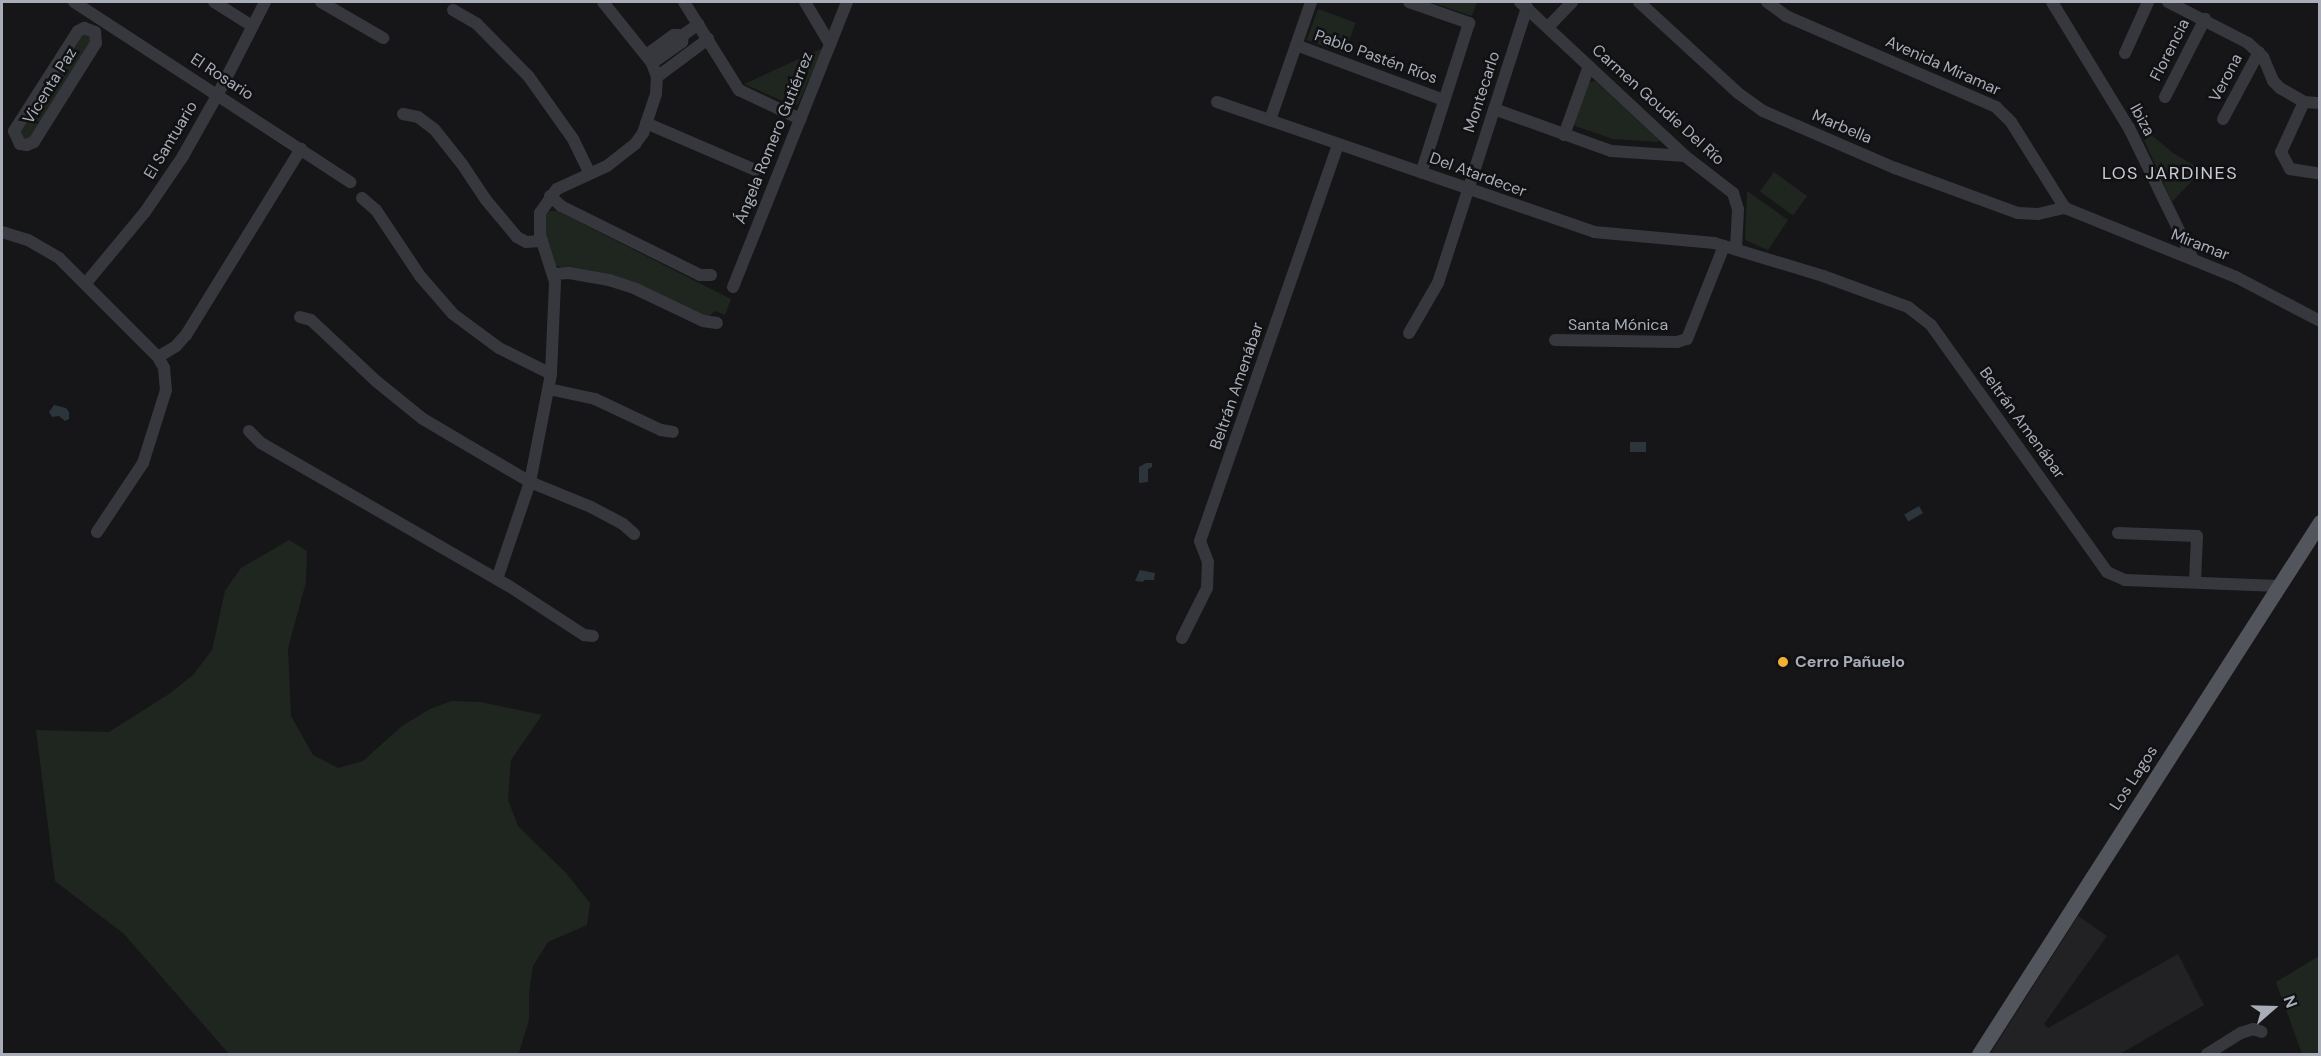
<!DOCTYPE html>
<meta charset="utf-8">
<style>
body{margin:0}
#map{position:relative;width:2321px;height:1056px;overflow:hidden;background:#161618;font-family:"DM Sans",sans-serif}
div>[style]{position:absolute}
.built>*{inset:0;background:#222225}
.green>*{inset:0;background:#1e261f;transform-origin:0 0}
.water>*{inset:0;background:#2c353c;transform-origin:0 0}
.minor>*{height:12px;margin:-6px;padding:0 6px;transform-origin:6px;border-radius:6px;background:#37383d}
.major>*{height:15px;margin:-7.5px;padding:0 7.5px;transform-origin:7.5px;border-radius:7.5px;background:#53555c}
.dots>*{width:16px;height:16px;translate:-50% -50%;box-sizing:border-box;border:3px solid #111113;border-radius:50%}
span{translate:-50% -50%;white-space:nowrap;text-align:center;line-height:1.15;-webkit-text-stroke:5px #111113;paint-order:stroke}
.street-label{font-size:16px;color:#a8adb8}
.poi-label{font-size:16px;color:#a8adb8;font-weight:700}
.left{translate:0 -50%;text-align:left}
.neighbourhood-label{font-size:18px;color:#c9ccd4;letter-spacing:1.5px}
.frame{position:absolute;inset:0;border:3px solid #a8adb8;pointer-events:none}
.north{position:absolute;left:2243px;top:978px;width:60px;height:60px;-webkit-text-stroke:4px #111113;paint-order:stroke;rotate:70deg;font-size:16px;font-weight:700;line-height:24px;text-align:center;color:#a8adb8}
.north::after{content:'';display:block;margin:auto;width:21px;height:27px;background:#a8adb8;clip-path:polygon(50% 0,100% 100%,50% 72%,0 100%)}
</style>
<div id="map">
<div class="built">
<i style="clip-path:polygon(2078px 916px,2107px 936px,2044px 1024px,2048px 1028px,2178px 954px,2204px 1005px,2120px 1054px,1990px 1054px)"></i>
</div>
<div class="green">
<i style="clip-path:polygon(1430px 2px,1477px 2px,1472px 16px)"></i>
<i style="left:1318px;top:9px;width:40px;height:33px;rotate:20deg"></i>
<i style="clip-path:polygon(82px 32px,93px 38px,32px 139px,25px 142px,20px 130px)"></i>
<i style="clip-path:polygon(823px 48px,798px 104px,794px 106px,744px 84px)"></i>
<i style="clip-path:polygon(1595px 81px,1659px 140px,1658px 142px,1613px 139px,1575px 126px,1574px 121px,1588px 83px)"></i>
<i style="clip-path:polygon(2136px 122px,2173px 153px,2202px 170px,2172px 202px)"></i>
<i style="left:1774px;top:172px;width:41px;height:24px;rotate:36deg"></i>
<i style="clip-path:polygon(1747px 191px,1788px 220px,1768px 250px,1745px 240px)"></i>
<i style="clip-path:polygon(550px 211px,557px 211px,731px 299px,725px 315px,715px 311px,708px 317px,555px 265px,545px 238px,546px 215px)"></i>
<i style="clip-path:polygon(289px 540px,307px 551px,306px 582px,288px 648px,291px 716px,313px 755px,338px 768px,363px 761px,402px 726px,430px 709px,452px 701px,480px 702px,542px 715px,511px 760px,508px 800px,518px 826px,566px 873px,590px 903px,587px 925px,548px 942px,533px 966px,529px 993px,529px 1020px,519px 1053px,229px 1054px,124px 934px,55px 881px,36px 730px,109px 732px,169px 694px,193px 675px,212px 650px,225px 591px,241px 568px)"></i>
<i style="clip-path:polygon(2319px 956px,2319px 1054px,2302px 1054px,2276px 982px)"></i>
</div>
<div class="water">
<i style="clip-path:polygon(54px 405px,66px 408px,69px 412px,69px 419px,65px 421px,59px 416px,52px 417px,49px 412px)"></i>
<i style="left:1630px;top:442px;width:16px;height:10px"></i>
<i style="clip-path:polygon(1146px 463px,1152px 463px,1152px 467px,1148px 469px,1148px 482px,1139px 483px,1139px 467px)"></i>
<i style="left:1919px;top:506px;width:8px;height:17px;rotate:60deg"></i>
<i style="clip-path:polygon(1140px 570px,1155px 573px,1154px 580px,1144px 580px,1143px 582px,1135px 581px)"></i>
</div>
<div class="minor">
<i style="left:74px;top:2px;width:330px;rotate:33.1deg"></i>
<i style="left:214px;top:2px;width:45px;rotate:32.3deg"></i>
<i style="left:321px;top:2px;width:72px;rotate:30.1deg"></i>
<i style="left:684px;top:2px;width:104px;rotate:58deg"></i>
<i style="left:739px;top:90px;width:68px;rotate:25.4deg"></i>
<i style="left:805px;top:2px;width:49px;rotate:59.2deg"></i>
<i style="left:1409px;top:2px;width:64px;rotate:19.3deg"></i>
<i style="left:1469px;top:23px;width:157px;rotate:107.7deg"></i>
<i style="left:1520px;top:2px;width:226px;rotate:43deg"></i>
<i style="left:1685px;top:156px;width:61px;rotate:37.6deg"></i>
<i style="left:1733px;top:193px;width:17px;rotate:73deg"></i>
<i style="left:1738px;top:209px;width:40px;rotate:92.9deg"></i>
<i style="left:1639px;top:2px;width:134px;rotate:42.6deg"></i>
<i style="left:1738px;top:93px;width:31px;rotate:36deg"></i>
<i style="left:1763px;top:111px;width:144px;rotate:23.4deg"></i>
<i style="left:1895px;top:168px;width:131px;rotate:20.1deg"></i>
<i style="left:2018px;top:213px;width:20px;rotate:3deg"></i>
<i style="left:2038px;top:214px;width:28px;rotate:-13deg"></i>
<i style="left:1767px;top:2px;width:24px;rotate:36deg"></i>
<i style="left:1786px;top:16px;width:229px;rotate:23.4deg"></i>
<i style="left:1996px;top:107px;width:21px;rotate:45deg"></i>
<i style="left:2011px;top:122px;width:102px;rotate:57.9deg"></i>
<i style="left:2052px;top:2px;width:148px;rotate:58.6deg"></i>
<i style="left:2129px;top:128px;width:146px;rotate:64deg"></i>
<i style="left:2168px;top:2px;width:90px;rotate:27.1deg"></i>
<i style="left:2248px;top:43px;width:21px;rotate:43deg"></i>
<i style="left:2263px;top:57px;width:26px;rotate:67deg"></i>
<i style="left:2273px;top:81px;width:10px;rotate:45deg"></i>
<i style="left:2280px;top:88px;width:28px;rotate:30deg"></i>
<i style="left:2304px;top:102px;width:16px;rotate:4deg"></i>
<i style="left:453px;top:10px;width:28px;rotate:30deg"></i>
<i style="left:477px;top:24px;width:74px;rotate:45.5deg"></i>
<i style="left:529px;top:77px;width:76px;rotate:54.6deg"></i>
<i style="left:573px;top:139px;width:37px;rotate:64deg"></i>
<i style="left:1548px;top:27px;width:35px;rotate:-46deg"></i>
<i style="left:84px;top:28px;width:12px;rotate:20deg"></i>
<i style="left:95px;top:32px;width:11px;rotate:85deg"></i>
<i style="left:96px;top:43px;width:117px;rotate:122.1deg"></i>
<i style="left:34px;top:142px;width:8px;rotate:157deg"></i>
<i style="left:27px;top:145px;width:7px;rotate:-172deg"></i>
<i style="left:20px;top:144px;width:14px;rotate:-115deg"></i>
<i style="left:14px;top:131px;width:119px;rotate:-57.4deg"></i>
<i style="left:78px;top:31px;width:7px;rotate:-27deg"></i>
<i style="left:1296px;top:45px;width:158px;rotate:20.4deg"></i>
<i style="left:2125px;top:53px;width:56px;rotate:-65.7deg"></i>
<i style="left:646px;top:55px;width:34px;rotate:-36deg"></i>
<i style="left:674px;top:35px;width:9px"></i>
<i style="left:683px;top:35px;width:19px;rotate:-35deg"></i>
<i style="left:652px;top:63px;width:37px;rotate:-35deg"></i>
<i style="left:682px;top:42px;width:7px;rotate:-82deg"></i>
<i style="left:657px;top:77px;width:64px;rotate:-36.7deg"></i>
<i style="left:2165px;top:97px;width:88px;rotate:-62.9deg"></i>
<i style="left:1217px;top:102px;width:399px;rotate:19deg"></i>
<i style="left:1594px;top:232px;width:121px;rotate:5.2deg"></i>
<i style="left:1714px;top:243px;width:114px;rotate:16.8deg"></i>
<i style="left:1823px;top:276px;width:90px;rotate:20deg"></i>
<i style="left:1908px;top:307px;width:29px;rotate:38deg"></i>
<i style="left:1931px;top:325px;width:303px;rotate:54.5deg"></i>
<i style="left:2107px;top:572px;width:20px;rotate:24deg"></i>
<i style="left:2125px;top:580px;width:154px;rotate:2.2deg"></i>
<i style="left:2304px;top:102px;width:55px;rotate:114.7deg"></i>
<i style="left:2281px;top:152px;width:19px;rotate:62deg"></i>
<i style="left:2290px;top:169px;width:30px;rotate:9deg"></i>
<i style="left:1494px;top:109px;width:124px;rotate:19.7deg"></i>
<i style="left:1611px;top:151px;width:74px;rotate:3.9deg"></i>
<i style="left:403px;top:114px;width:15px;rotate:11deg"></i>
<i style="left:418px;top:117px;width:21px;rotate:37deg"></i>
<i style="left:435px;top:130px;width:43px;rotate:51.5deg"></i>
<i style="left:462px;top:164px;width:43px;rotate:56.3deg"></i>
<i style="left:486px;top:200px;width:48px;rotate:50deg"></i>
<i style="left:517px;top:237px;width:10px;rotate:29deg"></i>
<i style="left:526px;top:242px;width:16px;rotate:-4deg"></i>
<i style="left:2223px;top:119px;width:76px;rotate:-61.8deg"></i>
<i style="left:1270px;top:120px;width:125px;rotate:-70.8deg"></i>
<i style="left:646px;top:123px;width:119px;rotate:23.3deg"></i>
<i style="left:1564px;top:135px;width:73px;rotate:-70.1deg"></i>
<i style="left:550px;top:196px;width:15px;rotate:42deg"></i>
<i style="left:561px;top:206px;width:155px;rotate:26.4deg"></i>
<i style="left:700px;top:275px;width:11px"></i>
<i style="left:362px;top:198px;width:18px;rotate:41deg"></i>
<i style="left:376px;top:210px;width:79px;rotate:56.3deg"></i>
<i style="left:420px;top:276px;width:50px;rotate:49deg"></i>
<i style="left:453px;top:314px;width:57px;rotate:36.5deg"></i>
<i style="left:499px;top:348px;width:58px;rotate:26.6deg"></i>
<i style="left:2065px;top:208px;width:184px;rotate:22deg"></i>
<i style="left:2236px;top:277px;width:95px;rotate:27.6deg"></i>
<i style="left:2px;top:232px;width:27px;rotate:17deg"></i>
<i style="left:28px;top:240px;width:36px;rotate:30deg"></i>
<i style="left:59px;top:258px;width:140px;rotate:45deg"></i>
<i style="left:158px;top:357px;width:13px;rotate:61deg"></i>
<i style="left:164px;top:368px;width:22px;rotate:85deg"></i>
<i style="left:166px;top:390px;width:77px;rotate:107.5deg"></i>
<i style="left:143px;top:463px;width:83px;rotate:123.7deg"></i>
<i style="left:554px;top:274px;width:15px;rotate:-4deg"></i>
<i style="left:569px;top:273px;width:41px;rotate:9.9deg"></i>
<i style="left:609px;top:280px;width:28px;rotate:18deg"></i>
<i style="left:636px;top:289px;width:74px;rotate:25.5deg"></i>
<i style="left:703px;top:321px;width:14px;rotate:8deg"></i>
<i style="left:86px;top:283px;width:92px;rotate:-50.3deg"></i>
<i style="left:145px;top:212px;width:68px;rotate:-55.8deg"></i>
<i style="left:183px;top:156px;width:71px;rotate:-60.6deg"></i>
<i style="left:218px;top:94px;width:103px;rotate:-62.9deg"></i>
<i style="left:733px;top:287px;width:307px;rotate:-68.2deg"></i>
<i style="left:300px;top:317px;width:11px;rotate:15deg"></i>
<i style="left:311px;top:320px;width:89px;rotate:43.2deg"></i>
<i style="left:376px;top:381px;width:60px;rotate:39deg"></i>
<i style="left:423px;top:419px;width:124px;rotate:30.5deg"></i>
<i style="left:530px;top:482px;width:66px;rotate:22.3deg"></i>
<i style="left:591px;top:507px;width:36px;rotate:28deg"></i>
<i style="left:623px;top:524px;width:15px;rotate:42deg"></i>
<i style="left:1409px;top:333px;width:58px;rotate:-59.9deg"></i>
<i style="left:1438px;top:283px;width:290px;rotate:-72.1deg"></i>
<i style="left:1555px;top:340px;width:122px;rotate:0.9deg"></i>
<i style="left:1677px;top:342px;width:10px;rotate:-17deg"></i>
<i style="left:1687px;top:339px;width:100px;rotate:-68.3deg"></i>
<i style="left:158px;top:357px;width:21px;rotate:-31deg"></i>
<i style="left:176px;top:346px;width:15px;rotate:-48deg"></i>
<i style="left:186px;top:335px;width:219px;rotate:-58.3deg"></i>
<i style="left:549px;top:389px;width:47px;rotate:12.3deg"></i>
<i style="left:595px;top:399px;width:73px;rotate:25.2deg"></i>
<i style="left:661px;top:430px;width:12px;rotate:9deg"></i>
<i style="left:249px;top:431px;width:17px;rotate:45deg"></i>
<i style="left:261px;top:443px;width:286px;rotate:30deg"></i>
<i style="left:509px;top:586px;width:90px;rotate:33.2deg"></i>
<i style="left:584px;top:635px;width:9px;rotate:6deg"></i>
<i style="left:2118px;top:533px;width:79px;rotate:2.2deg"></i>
<i style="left:2197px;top:536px;width:46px;rotate:92.5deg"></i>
<i style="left:497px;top:579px;width:102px;rotate:-71.2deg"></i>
<i style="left:530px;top:482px;width:110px;rotate:-79deg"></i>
<i style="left:551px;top:374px;width:92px;rotate:-87.5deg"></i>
<i style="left:555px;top:282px;width:49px;rotate:-107.7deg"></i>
<i style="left:540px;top:235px;width:22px;rotate:-90deg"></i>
<i style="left:540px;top:213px;width:29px;rotate:-55deg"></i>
<i style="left:557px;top:189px;width:55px;rotate:-24.7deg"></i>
<i style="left:607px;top:166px;width:36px;rotate:-38deg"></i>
<i style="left:635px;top:144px;width:14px;rotate:-54deg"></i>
<i style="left:643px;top:133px;width:41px;rotate:-71.6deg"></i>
<i style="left:656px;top:94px;width:17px;rotate:-87deg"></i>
<i style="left:657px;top:77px;width:15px;rotate:-110deg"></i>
<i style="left:652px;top:63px;width:78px;rotate:-128.8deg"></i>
<i style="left:1182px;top:638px;width:56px;rotate:-63.4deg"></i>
<i style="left:1207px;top:588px;width:26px;rotate:-88deg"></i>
<i style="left:1208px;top:562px;width:22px;rotate:-111deg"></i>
<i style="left:1200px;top:541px;width:420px;rotate:-70.8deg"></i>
<i style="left:2207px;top:1054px;width:40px;rotate:-32deg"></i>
<i style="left:2241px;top:1033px;width:13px;rotate:-18deg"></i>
<i style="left:2253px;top:1029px;width:9px;rotate:18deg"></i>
</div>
<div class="major">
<i style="left:1979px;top:1054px;width:632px;rotate:-57.34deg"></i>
</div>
<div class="dots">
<i style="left:1783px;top:662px;background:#f2b134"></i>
</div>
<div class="street-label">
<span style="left:2170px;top:50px;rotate:-63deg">Florencia</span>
<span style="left:1376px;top:57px;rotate:20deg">Pablo Pastén Ríos</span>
<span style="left:1943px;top:66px;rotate:24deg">Avenida Miramar</span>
<span style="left:222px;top:77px;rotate:33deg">El Rosario</span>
<span style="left:2226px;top:78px;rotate:-62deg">Verona</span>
<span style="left:50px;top:86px;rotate:-58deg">Vicenta Paz</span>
<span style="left:1482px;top:92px;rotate:-72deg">Montecarlo</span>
<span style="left:1658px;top:105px;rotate:42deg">Carmen Goudie Del Río</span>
<span style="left:2142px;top:120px;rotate:61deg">Ibiza</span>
<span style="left:1842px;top:127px;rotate:23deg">Marbella</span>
<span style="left:774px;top:138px;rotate:-68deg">Ángela Romero Gutiérrez</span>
<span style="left:171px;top:140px;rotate:-59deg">El Santuario</span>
<span style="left:1478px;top:175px;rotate:20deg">Del Atardecer</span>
<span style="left:2200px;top:245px;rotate:21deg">Miramar</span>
<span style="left:1618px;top:325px">Santa Mónica</span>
<span style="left:1237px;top:386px;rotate:-71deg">Beltrán Amenábar</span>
<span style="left:2022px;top:423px;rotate:54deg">Beltrán Amenábar</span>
<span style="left:2134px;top:778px;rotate:-57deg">Los Lagos</span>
</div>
<div class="poi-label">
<span class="left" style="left:1795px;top:662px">Cerro Pañuelo</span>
</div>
<div class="neighbourhood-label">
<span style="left:2170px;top:173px">LOS JARDINES</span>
</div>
<div class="frame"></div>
<div class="north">N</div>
</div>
